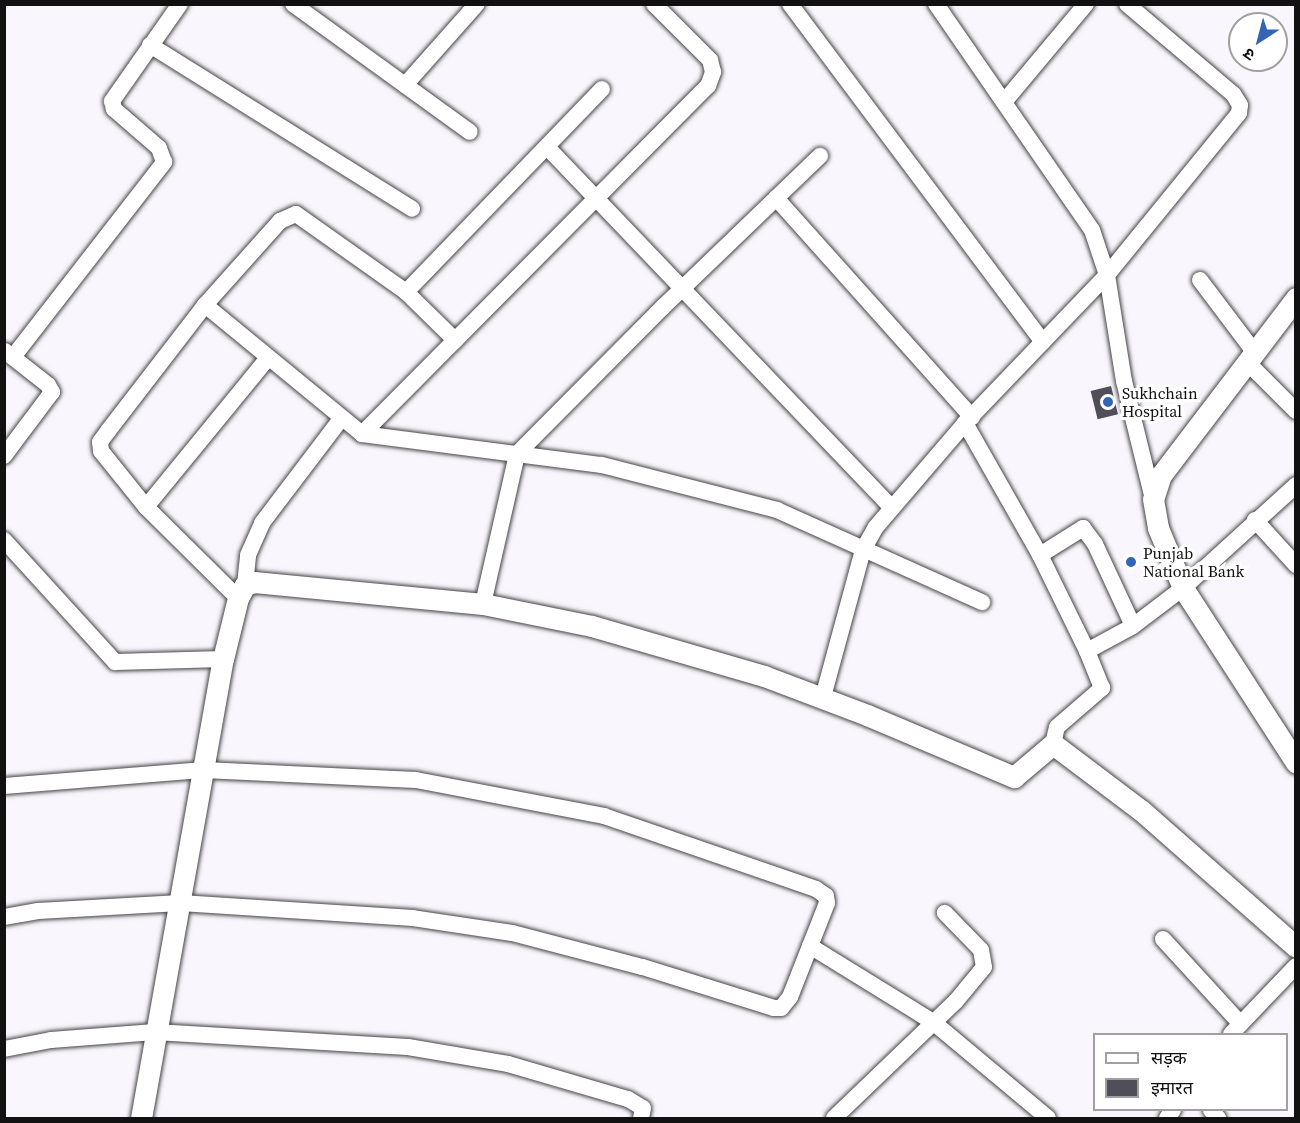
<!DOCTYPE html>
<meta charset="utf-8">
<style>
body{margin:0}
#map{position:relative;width:1300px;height:1123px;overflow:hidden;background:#faf6fe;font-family:"Source Serif 4","Noto Sans Devanagari",serif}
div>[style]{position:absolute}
.building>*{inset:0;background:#4f4e59;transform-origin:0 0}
.roads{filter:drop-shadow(0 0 2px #444) drop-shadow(0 0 2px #444)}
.minor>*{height:16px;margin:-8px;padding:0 8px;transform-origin:8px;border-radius:8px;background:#fff}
.tertiary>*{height:21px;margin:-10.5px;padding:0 10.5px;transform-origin:10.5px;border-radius:10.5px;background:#fff}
.dots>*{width:16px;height:16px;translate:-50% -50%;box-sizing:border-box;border:3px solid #fff;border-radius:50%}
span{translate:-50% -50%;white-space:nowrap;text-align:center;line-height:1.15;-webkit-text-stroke:6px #fff;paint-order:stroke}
.poi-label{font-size:16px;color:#111}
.left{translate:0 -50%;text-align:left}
.frame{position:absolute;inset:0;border:6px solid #111;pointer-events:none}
.legend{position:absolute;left:1093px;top:1033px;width:195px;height:78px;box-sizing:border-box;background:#fff;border:2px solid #a0a0a0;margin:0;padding:8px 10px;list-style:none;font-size:18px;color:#111}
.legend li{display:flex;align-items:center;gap:12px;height:30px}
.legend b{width:30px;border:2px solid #a0a0a0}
.north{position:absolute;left:1228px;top:12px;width:60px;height:60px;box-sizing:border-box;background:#fff;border:2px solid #a0a0a0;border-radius:50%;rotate:216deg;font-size:16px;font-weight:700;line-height:24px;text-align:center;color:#111}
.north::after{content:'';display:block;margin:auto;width:21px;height:27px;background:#3465b5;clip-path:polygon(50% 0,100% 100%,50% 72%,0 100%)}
</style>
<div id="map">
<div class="building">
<i style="left:1111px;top:386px;width:29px;height:21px;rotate:76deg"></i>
</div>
<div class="roads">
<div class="minor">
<i style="left:293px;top:4px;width:218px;rotate:35.9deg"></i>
<i style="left:790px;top:4px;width:422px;rotate:53.2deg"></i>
<i style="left:936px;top:4px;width:275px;rotate:55.4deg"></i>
<i style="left:1092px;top:230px;width:47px;rotate:71.6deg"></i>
<i style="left:1107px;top:275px;width:107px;rotate:80.9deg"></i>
<i style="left:1124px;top:381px;width:122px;rotate:76.2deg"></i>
<i style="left:150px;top:45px;width:309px;rotate:32deg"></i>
<i style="left:405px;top:85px;width:108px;rotate:-48.4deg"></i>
<i style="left:1004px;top:102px;width:128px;rotate:-50.1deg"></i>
<i style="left:547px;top:147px;width:498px;rotate:46.3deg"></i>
<i style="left:776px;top:198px;width:294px;rotate:48.2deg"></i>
<i style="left:1200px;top:280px;width:91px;rotate:53deg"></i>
<i style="left:406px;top:292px;width:282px;rotate:-46deg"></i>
<i style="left:205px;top:305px;width:203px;rotate:39.4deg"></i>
<i style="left:362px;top:434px;width:242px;rotate:7.4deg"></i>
<i style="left:602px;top:465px;width:181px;rotate:14.4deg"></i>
<i style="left:777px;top:510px;width:225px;rotate:24.2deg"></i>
<i style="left:13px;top:357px;width:247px;rotate:-52.2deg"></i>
<i style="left:164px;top:162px;width:15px;rotate:-110deg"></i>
<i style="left:159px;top:148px;width:60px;rotate:-139.1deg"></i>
<i style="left:114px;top:109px;width:8px;rotate:-104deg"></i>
<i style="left:112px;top:101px;width:118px;rotate:-55deg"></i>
<i style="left:1248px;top:363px;width:68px;rotate:45deg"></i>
<i style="left:965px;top:423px;width:152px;rotate:60.4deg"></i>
<i style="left:1040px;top:555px;width:107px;rotate:63.9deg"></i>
<i style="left:1087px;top:651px;width:52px;rotate:-28.5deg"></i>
<i style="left:1133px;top:626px;width:63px;rotate:-37.2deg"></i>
<i style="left:1183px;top:588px;width:153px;rotate:-42.3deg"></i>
<i style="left:362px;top:434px;width:491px;rotate:-45.2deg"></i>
<i style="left:708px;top:86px;width:15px;rotate:-70deg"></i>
<i style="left:713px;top:72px;width:12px;rotate:-104deg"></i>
<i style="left:710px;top:60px;width:79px;rotate:-135deg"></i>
<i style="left:4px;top:456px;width:80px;rotate:-53.1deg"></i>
<i style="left:52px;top:392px;width:8px;rotate:-120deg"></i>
<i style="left:48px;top:385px;width:55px;rotate:-141.7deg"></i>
<i style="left:146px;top:507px;width:193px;rotate:-50.7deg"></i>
<i style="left:1255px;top:520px;width:61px;rotate:47.7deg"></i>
<i style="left:4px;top:540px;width:165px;rotate:47.7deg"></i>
<i style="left:115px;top:662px;width:108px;rotate:-1.6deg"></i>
<i style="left:1040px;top:555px;width:51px;rotate:-32.1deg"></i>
<i style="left:1083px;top:528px;width:20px;rotate:53deg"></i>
<i style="left:1095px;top:544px;width:90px;rotate:65.1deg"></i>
<i style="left:245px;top:585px;width:30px;rotate:-84deg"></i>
<i style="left:248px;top:555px;width:35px;rotate:-66deg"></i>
<i style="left:262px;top:523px;width:131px;rotate:-52.8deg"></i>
<i style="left:238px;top:598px;width:129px;rotate:-135.3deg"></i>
<i style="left:146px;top:507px;width:72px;rotate:-128.8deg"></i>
<i style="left:101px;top:451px;width:9px;rotate:-96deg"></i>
<i style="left:100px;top:442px;width:14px;rotate:-54deg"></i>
<i style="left:108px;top:431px;width:159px;rotate:-52.4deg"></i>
<i style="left:205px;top:305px;width:113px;rotate:-48.2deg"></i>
<i style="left:280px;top:221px;width:17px;rotate:-24deg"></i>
<i style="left:296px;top:214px;width:135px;rotate:35.3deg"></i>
<i style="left:406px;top:292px;width:69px;rotate:44.4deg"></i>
<i style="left:483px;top:604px;width:154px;rotate:-77.2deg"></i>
<i style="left:517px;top:454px;width:207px;rotate:-45.2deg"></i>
<i style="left:663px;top:307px;width:218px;rotate:-43.9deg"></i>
<i style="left:823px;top:697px;width:152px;rotate:-74.8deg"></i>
<i style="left:863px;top:550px;width:26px;rotate:-61deg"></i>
<i style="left:876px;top:527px;width:137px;rotate:-49.4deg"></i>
<i style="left:965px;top:423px;width:205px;rotate:-46.2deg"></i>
<i style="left:1107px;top:275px;width:209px;rotate:-50.8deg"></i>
<i style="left:1239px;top:113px;width:8px;rotate:-83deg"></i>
<i style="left:1240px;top:105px;width:13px;rotate:-122deg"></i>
<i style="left:1233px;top:94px;width:139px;rotate:-139.7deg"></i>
<i style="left:1053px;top:744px;width:17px;rotate:-77deg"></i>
<i style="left:1057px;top:727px;width:60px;rotate:-40.9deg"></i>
<i style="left:1102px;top:688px;width:40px;rotate:-112deg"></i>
<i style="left:4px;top:786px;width:201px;rotate:-4.6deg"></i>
<i style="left:204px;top:770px;width:212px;rotate:2.7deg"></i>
<i style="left:416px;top:780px;width:191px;rotate:10.8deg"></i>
<i style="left:604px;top:816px;width:224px;rotate:19deg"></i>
<i style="left:816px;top:889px;width:12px;rotate:35deg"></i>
<i style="left:826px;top:896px;width:7px;rotate:82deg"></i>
<i style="left:827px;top:903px;width:101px;rotate:111.5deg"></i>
<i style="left:790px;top:997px;width:14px;rotate:129deg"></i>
<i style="left:781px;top:1008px;width:7px;rotate:180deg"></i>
<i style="left:774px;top:1008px;width:138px;rotate:-162.7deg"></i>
<i style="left:642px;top:967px;width:134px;rotate:-165.3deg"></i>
<i style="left:512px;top:933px;width:100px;rotate:-171.4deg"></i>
<i style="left:413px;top:918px;width:233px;rotate:-176.3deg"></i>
<i style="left:180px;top:903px;width:142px;rotate:176.8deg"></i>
<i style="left:38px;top:911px;width:35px;rotate:170deg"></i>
<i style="left:1163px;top:939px;width:115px;rotate:47.5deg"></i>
<i style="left:810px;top:946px;width:145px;rotate:31.7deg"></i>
<i style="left:933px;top:1022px;width:150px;rotate:39.9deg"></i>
<i style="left:1231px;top:1034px;width:94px;rotate:-46.3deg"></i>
<i style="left:4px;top:1049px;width:48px;rotate:-10.8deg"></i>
<i style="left:51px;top:1040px;width:104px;rotate:-4.4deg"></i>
<i style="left:155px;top:1032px;width:253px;rotate:3.4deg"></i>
<i style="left:408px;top:1047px;width:101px;rotate:9.6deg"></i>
<i style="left:508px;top:1064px;width:125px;rotate:16.3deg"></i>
<i style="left:628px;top:1099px;width:17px;rotate:31deg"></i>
<i style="left:643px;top:1108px;width:10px;rotate:101deg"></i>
<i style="left:1211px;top:1110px;width:11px;rotate:49deg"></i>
<i style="left:834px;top:1118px;width:169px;rotate:-43.8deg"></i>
<i style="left:956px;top:1001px;width:44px;rotate:-50.5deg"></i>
<i style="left:984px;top:967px;width:17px;rotate:-100deg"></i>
<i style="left:981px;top:950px;width:52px;rotate:-134.2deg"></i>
<i style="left:1167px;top:1118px;width:10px;rotate:-53deg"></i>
</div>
<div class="tertiary">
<i style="left:1296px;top:298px;width:223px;rotate:127.3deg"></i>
<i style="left:1161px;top:475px;width:25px;rotate:108deg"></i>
<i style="left:1153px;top:499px;width:29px;rotate:80deg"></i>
<i style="left:1158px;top:528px;width:65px;rotate:67.4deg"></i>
<i style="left:1183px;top:588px;width:208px;rotate:57.1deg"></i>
<i style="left:141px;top:1118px;width:466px;rotate:-79.9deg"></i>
<i style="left:223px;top:659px;width:63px;rotate:-76.2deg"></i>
<i style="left:238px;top:598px;width:15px;rotate:-62deg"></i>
<i style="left:245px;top:585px;width:9px;rotate:-18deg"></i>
<i style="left:254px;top:582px;width:230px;rotate:5.5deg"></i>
<i style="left:483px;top:604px;width:111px;rotate:11.4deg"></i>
<i style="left:592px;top:626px;width:179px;rotate:16.2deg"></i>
<i style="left:764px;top:676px;width:110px;rotate:20.7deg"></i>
<i style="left:867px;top:715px;width:160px;rotate:22.9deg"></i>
<i style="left:1014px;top:777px;width:51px;rotate:-40.2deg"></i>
<i style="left:1053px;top:744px;width:111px;rotate:37deg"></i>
<i style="left:1142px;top:811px;width:205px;rotate:41.4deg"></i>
</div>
</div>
<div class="dots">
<i style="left:1108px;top:402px;background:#3465b5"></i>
<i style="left:1131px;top:562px;background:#3465b5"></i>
</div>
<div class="poi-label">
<span class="left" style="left:1122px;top:402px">Sukhchain<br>Hospital</span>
<span class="left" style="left:1143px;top:562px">Punjab<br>National Bank</span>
</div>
<div class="frame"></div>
<ul class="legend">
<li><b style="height:8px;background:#fff"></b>सड़क</li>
<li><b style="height:16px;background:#4f4e59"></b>इमारत</li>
</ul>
<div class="north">उ</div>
</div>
